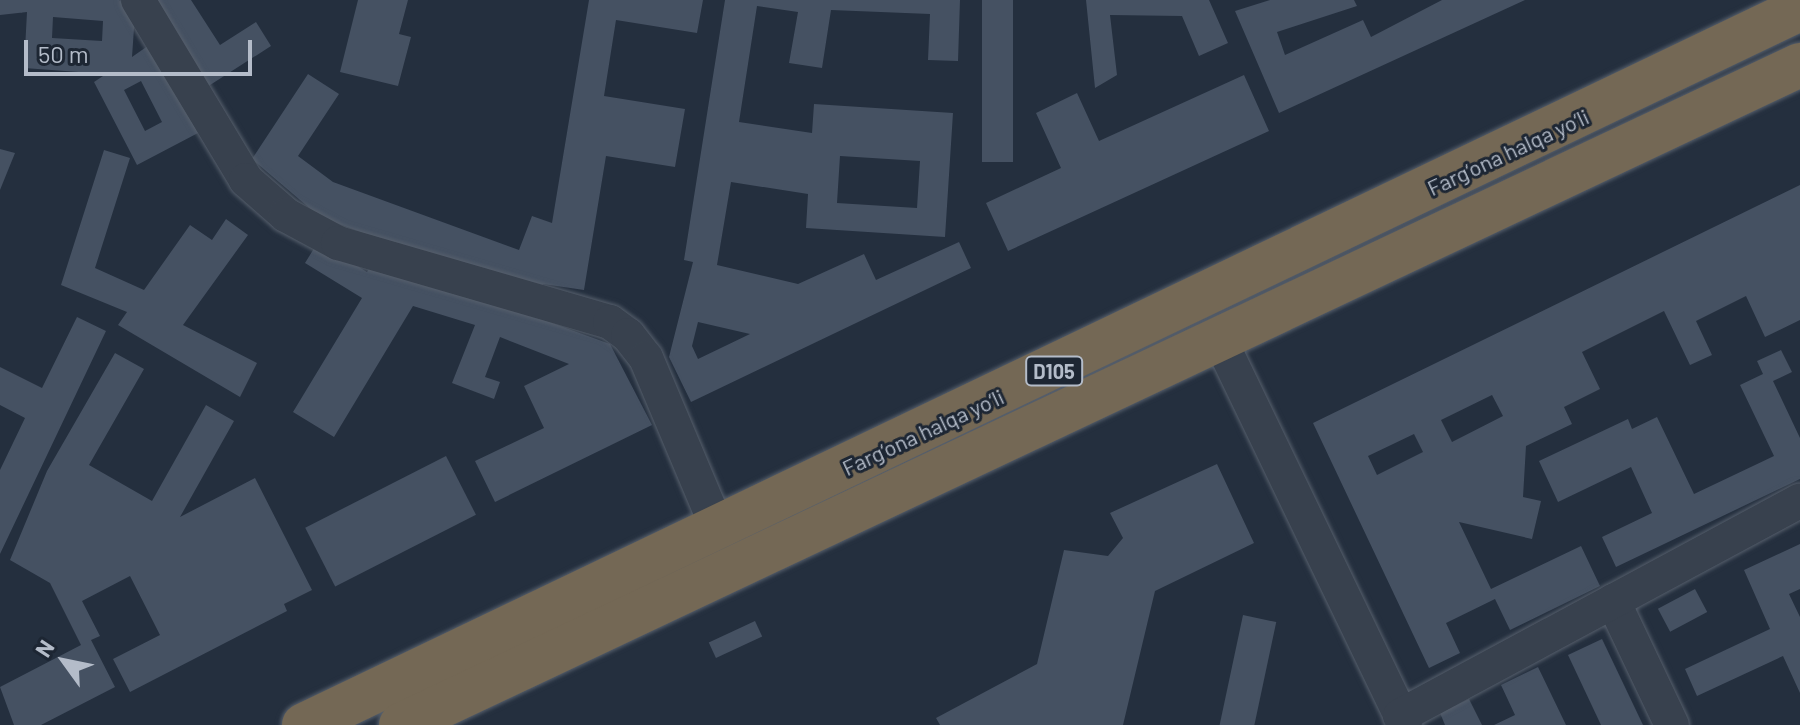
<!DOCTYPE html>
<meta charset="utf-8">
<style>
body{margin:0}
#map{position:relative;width:1800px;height:725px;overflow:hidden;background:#242f3e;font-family:Barlow,sans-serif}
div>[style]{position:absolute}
.building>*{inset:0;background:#455162;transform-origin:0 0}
.roads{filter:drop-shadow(0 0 2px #565f6c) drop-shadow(0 0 2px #565f6c)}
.street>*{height:34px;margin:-17px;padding:0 17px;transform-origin:17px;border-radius:17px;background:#38414e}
.highway>*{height:44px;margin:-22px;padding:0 22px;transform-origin:22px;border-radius:22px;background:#746855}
span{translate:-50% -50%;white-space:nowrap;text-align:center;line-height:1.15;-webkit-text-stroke:6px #1d2633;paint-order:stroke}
.shield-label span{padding:2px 6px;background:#1d2633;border:2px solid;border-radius:6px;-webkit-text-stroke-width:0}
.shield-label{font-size:20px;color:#b4bcc9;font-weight:700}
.street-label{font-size:22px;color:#b4bcc9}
.north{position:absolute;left:24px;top:621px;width:80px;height:80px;-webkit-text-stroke:6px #1d2633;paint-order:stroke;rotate:303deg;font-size:22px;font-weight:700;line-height:32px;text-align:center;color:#b4bcc9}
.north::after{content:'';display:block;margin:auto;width:28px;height:36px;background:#b4bcc9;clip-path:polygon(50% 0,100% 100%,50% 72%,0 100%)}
.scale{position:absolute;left:24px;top:40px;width:228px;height:36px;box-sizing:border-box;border:4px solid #b4bcc9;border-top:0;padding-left:10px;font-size:24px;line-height:28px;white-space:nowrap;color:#b4bcc9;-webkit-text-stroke:6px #1d2633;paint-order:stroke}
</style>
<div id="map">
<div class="building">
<i style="clip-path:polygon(evenodd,0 0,119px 0,135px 14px,132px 57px,152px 43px,198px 133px,137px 165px,94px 82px,106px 74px,24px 68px,27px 12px,0 15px,0 0,53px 17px,103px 21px,102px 41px,52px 38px,53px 17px,0 0,141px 81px,162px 122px,145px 131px,124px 90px,141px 81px)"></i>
<i style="clip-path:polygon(152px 0,191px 0,220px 45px,256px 22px,271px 46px,207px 87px)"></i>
<i style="clip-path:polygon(358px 0,408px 0,399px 34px,411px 37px,398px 86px,340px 72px)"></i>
<i style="clip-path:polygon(589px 0,703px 0,697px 33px,616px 20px,604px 96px,685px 109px,675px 167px,606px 156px,584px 290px,543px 284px,538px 297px,320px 217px,252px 159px,308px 74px,339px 94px,298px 156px,333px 182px,519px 250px,532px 216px,552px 223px)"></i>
<i style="clip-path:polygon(evenodd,725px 0,960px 0,958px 61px,928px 60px,930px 14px,831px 10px,822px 68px,789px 63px,798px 12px,757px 6px,739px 122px,812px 133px,814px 104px,953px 113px,945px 237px,806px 228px,808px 194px,731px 182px,717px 265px,798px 284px,864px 254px,876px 280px,959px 242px,971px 268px,691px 402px,669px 357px,693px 262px,684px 260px,725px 0,840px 156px,920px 161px,917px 208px,837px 203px,840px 156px,725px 0,698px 322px,750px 334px,698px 359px,692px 346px,698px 322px)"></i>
<i style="left:982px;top:0;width:31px;height:162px"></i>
<i style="clip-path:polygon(1086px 0,1209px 0,1228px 43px,1199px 56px,1182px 16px,1110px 15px,1117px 75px,1095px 88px)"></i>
<i style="clip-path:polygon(1270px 0,1354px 0,1357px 6px,1277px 32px,1285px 55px,1363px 20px,1371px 37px,1442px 0,1525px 0,1279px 113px,1235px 11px)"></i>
<i style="clip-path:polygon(1244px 75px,1269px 131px,1008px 251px,986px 203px,1061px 168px,1036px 113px,1077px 93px,1099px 141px)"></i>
<i style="clip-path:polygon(0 149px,15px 153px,0 190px)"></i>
<i style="clip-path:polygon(104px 150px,130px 158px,95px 268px,144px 290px,190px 225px,212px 240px,226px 219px,248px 235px,183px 325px,257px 363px,240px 397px,118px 325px,127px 312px,61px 285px)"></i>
<i style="clip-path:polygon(evenodd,1800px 185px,1800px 320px,1765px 337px,1746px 296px,1696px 321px,1712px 355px,1690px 365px,1664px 311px,1582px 352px,1600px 389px,1564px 407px,1572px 424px,1526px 446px,1523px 497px,1541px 501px,1532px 539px,1459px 522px,1491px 589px,1581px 546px,1600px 586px,1510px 630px,1495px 599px,1446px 623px,1460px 653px,1429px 668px,1313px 423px,1800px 185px,1492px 395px,1503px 416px,1452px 442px,1441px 420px,1492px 395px,1800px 185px,1414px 434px,1423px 452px,1377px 475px,1368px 456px,1414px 434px)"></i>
<i style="clip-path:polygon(318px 242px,367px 272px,375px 259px,610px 344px,652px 425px,495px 502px,475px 461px,544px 428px,524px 386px,569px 364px,500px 337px,485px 377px,500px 382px,494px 399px,452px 383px,475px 325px,413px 306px,334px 437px,293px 412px,362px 298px,305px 263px)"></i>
<i style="clip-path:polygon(77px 317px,106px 331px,0 554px,0 470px,25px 418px,0 405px,0 367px,42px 388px)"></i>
<i style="clip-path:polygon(1781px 350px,1792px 372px,1773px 381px,1800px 438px,1800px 479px,1616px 567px,1602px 537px,1652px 513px,1631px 467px,1558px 502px,1539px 461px,1628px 419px,1632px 429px,1657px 417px,1694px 494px,1774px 456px,1740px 385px,1763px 374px,1757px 361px)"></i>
<i style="clip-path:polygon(115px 353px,144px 369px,89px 465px,152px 501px,206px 405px,234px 421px,180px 517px,255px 478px,312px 590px,284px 604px,287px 611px,130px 692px,113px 659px,160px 635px,130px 576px,82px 601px,100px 636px,91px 640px,115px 687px,41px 725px,14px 725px,0 687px,81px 645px,50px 583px,10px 560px,47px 471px)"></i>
<i style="left:446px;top:456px;width:66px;height:158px;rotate:63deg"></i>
<i style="clip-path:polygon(1217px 464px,1254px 543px,1155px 591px,1123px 725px,940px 725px,936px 718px,1037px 664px,1064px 550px,1108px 556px,1123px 538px,1110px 513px)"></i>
<i style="clip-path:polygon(1800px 544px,1800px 589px,1789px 594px,1800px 617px,1800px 693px,1783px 656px,1697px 696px,1685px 669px,1770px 629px,1744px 570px)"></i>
<i style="left:1695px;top:589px;width:26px;height:42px;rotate:62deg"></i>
<i style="left:1243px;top:615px;width:34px;height:113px;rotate:12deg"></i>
<i style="left:755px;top:621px;width:17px;height:51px;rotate:65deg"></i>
<i style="clip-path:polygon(1602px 639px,1643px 725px,1601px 725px,1568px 655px)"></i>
<i style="clip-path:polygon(1538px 667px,1566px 725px,1494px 725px,1515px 715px,1501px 685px)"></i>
<i style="clip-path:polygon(1469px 699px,1482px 725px,1445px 725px,1440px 713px)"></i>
</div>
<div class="roads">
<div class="street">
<i style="left:138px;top:0;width:210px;rotate:59deg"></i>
<i style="left:246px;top:180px;width:53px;rotate:41.2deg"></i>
<i style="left:286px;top:215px;width:59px;rotate:28.3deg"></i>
<i style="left:338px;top:243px;width:283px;rotate:16.2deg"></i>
<i style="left:610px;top:322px;width:22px;rotate:36deg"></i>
<i style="left:628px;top:335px;width:29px;rotate:52deg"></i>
<i style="left:646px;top:358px;width:186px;rotate:67.2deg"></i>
<i style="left:1219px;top:338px;width:429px;rotate:64.3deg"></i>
<i style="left:1613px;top:601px;width:137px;rotate:64.6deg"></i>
<i style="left:1400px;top:716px;width:454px;rotate:-28.3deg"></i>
</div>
<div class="highway">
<i style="left:304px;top:725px;width:1659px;rotate:-25.58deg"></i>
<i style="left:401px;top:725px;width:1547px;rotate:-25.26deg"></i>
</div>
</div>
<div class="shield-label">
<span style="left:1054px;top:371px">D105</span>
</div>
<div class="street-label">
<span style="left:1508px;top:152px;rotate:-25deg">Farg‘ona halqa yo‘li</span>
<span style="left:923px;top:432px;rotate:-25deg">Farg‘ona halqa yo‘li</span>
</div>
<div class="north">N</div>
<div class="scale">50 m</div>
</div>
